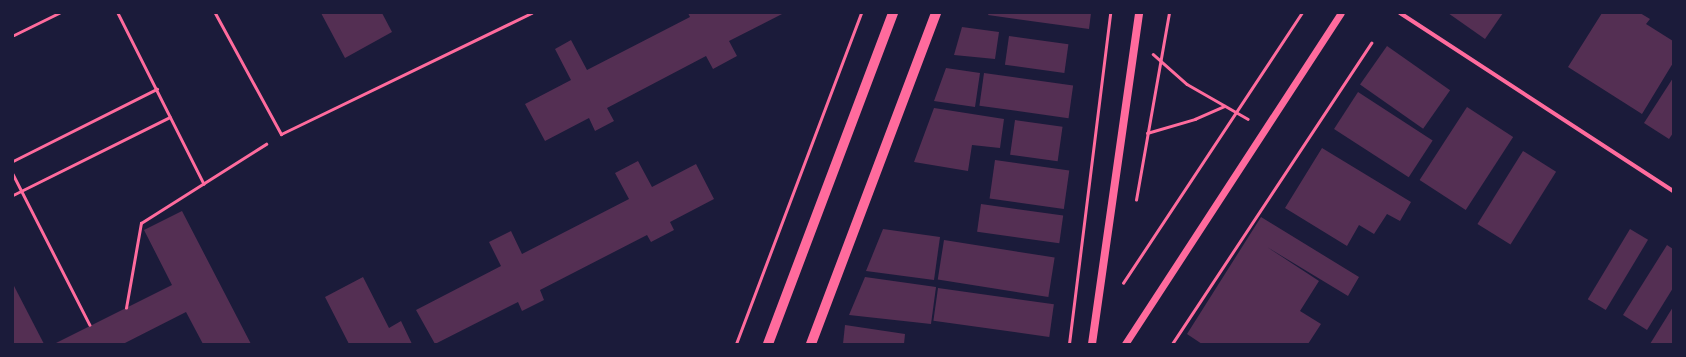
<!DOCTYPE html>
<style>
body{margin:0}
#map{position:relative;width:1686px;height:357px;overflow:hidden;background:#1b1b3a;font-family:Montserrat,sans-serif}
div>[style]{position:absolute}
.building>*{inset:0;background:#542f53;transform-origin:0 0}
.path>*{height:2.5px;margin:-1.25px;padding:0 1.25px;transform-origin:1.25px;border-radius:1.25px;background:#ff6b9d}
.service>*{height:3px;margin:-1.5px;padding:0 1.5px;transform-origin:1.5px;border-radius:1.5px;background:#ff6b9d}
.minor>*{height:4px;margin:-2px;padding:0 2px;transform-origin:2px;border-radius:2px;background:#ff6b9d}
.tertiary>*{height:7px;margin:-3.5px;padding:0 3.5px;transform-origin:3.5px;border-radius:3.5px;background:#ff6b9d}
.secondary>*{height:8px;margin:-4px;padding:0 4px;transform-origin:4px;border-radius:4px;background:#ff6b9d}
.primary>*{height:10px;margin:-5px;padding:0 5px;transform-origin:5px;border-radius:5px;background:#ff6b9d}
span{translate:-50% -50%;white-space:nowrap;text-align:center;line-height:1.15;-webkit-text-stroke:3.5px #1b1b3a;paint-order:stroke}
.frame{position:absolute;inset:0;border:14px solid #1b1b3a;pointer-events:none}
</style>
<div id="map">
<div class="building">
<i style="clip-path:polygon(321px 13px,382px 13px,392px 32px,345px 58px)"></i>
<i style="clip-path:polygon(688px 13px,784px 13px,729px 41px,737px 56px,713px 69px,706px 56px,607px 108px,614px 121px,595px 131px,589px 118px,545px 141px,525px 104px,571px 80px,555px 49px,571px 40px,587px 70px,690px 17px)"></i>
<i style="clip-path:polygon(989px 13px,1091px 13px,1089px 29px,988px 15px)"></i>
<i style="clip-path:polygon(1448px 13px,1503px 13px,1485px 39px)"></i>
<i style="clip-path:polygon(1602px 13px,1640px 13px,1650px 19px,1646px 24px,1673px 41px,1673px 63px,1642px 114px,1568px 67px)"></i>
<i style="clip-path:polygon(962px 27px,999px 32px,995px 59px,954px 55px)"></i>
<i style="left:1009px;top:36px;width:60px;height:29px;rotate:8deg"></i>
<i style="left:1387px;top:46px;width:77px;height:47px;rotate:35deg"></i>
<i style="clip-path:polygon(946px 68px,980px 73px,975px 107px,934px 101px)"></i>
<i style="left:984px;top:73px;width:90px;height:33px;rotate:8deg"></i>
<i style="clip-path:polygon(1673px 78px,1673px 133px,1669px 139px,1644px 123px)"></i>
<i style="left:1358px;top:92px;width:89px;height:44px;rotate:33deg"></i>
<i style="left:1467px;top:107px;width:55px;height:87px;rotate:33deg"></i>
<i style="clip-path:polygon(934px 108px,1004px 119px,1000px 148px,972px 145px,968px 171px,914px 162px)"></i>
<i style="left:1015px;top:120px;width:48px;height:35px;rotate:8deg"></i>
<i style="clip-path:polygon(1322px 148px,1411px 202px,1400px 221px,1387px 214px,1374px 234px,1359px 225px,1347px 246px,1285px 208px)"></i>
<i style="left:1523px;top:151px;width:39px;height:86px;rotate:32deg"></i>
<i style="left:995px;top:160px;width:75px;height:39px;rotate:8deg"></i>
<i style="clip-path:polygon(638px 161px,652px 187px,696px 164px,714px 199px,670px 222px,674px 230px,651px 242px,647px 235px,540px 290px,544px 300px,522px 311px,518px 302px,435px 344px,416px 310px,501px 266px,489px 242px,511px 231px,522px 254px,629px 199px,615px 173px)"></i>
<i style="left:981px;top:204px;width:83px;height:28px;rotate:8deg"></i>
<i style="clip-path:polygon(182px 211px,251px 344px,203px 344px,186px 312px,123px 344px,54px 344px,172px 285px,144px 230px)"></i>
<i style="clip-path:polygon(1261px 217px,1359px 277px,1348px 296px,1267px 247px,1319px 281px,1300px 311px,1321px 324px,1308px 344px,1202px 344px,1187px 334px)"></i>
<i style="clip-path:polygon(883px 229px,940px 237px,934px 280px,866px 271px)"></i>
<i style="left:1630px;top:229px;width:21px;height:82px;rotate:31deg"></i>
<i style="left:944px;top:240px;width:112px;height:40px;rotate:9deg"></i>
<i style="clip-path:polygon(1667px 245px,1673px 249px,1673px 288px,1647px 330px,1623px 315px)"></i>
<i style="clip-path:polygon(363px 277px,389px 328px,401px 321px,412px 344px,349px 344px,325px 297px)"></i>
<i style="clip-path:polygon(865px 277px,936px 287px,931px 324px,849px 315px)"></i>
<i style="clip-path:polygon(13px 284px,44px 344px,13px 344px)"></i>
<i style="left:938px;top:288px;width:117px;height:33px;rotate:8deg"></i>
<i style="clip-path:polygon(1673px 307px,1673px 344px,1650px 344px)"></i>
<i style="clip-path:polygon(845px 325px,905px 334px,904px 344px,843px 344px)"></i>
</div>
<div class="path">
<i style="left:118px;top:13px;width:191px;rotate:63.3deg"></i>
<i style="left:14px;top:35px;width:50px;rotate:-26.1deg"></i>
<i style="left:1153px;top:54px;width:45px;rotate:41.4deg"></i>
<i style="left:1187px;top:84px;width:70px;rotate:29.8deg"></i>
<i style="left:1147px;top:133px;width:50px;rotate:-16.3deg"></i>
<i style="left:1195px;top:119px;width:32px;rotate:-24deg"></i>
<i style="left:13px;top:161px;width:161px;rotate:-26.6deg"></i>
<i style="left:13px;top:174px;width:169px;rotate:63deg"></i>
<i style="left:13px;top:195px;width:175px;rotate:-26.4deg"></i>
<i style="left:1136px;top:200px;width:190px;rotate:-80deg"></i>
<i style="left:1123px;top:283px;width:324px;rotate:-56.5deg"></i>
<i style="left:126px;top:308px;width:86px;rotate:-80deg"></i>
<i style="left:141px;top:223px;width:148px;rotate:-32.3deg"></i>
<i style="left:736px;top:344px;width:354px;rotate:-69.3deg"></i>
<i style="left:1069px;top:344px;width:334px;rotate:-82.9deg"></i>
<i style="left:1172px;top:344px;width:361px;rotate:-56.5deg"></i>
</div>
<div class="service">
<i style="left:215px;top:13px;width:138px;rotate:61.4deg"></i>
<i style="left:281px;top:134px;width:278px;rotate:-25.8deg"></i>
</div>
<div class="minor">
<i style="left:1400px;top:13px;width:326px;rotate:33.1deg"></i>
</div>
<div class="tertiary">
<i style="left:1125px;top:344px;width:395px;rotate:-56.9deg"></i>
</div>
<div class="secondary">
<i style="left:1092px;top:344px;width:334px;rotate:-81.9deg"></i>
</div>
<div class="primary">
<i style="left:768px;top:344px;width:354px;rotate:-69.3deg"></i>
<i style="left:811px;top:344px;width:354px;rotate:-69.3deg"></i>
</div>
<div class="frame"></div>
</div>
